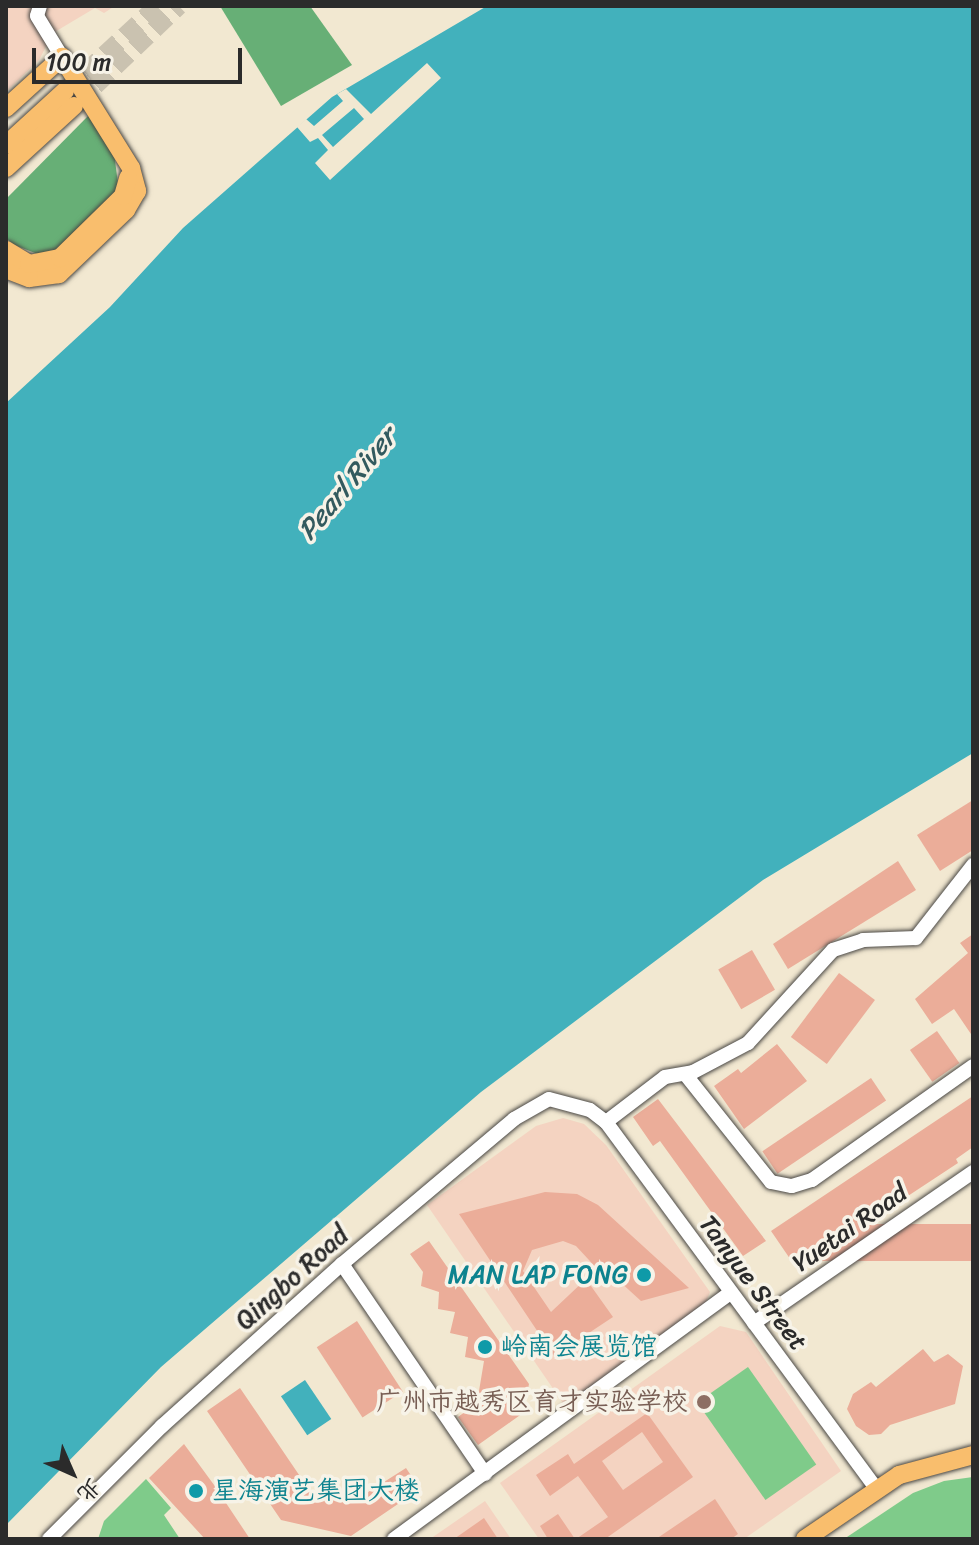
<!DOCTYPE html>
<meta charset="utf-8">
<style>
body{margin:0}
#map{position:relative;width:979px;height:1545px;overflow:hidden;background:#f2e8d1;font-family:Sriracha,"LXGW WenKai TC",sans-serif}
div>[style]{position:absolute}
.built>*{inset:0;background:#f4d3c1}
.green>*{inset:0;background:#7fcb8a;transform-origin:0 0}
.forest>*{inset:0;background:#67af76}
.water>*{inset:0;background:#42b1bc;transform-origin:0 0}
.pier>*{inset:0;background:#f2e8d1}
.building>*{inset:0;background:#ebad99;transform-origin:0 0}
.major-tunnel>*{height:18px;margin-top:-9px;transform-origin:0;background:repeating-linear-gradient(90deg,#cac2b0 0 18px,transparent 0 27px)}
.roads{filter:drop-shadow(0 0 2px #494744) drop-shadow(0 0 2px #494744)}
.minor>*{height:14px;margin:-7px;padding:0 7px;transform-origin:7px;border-radius:7px;background:#fff}
.major>*{height:18px;margin:-9px;padding:0 9px;transform-origin:9px;border-radius:9px;background:#f9be6d}
.dots>*{width:22px;height:22px;translate:-50% -50%;box-sizing:border-box;border:4px solid #f7f3e8;border-radius:50%}
span{translate:-50% -50%;white-space:nowrap;text-align:center;line-height:1.15;-webkit-text-stroke:7px #f7f3e8;paint-order:stroke}
.street-label{font-size:26px;color:#2b2b2b}
.culture-label{font-size:26px;color:#0d838f}
.right{translate:-100% -50%;text-align:right}
.left{translate:0 -50%;text-align:left}
.education-label{font-size:26px;color:#785e54}
.water-label{font-size:28px;color:#335a5e;font-style:italic}
.frame{position:absolute;inset:0;border:8px solid #2b2b2b;pointer-events:none}
.north{position:absolute;left:32px;top:1433px;width:80px;height:80px;-webkit-text-stroke:6px #f7f3e8;paint-order:stroke;rotate:135deg;font-size:22px;font-weight:700;line-height:32px;text-align:center;color:#2b2b2b}
.north::after{content:'';display:block;margin:auto;width:28px;height:36px;background:#2b2b2b;clip-path:polygon(50% 0,100% 100%,50% 72%,0 100%)}
.scale{position:absolute;left:32px;top:48px;width:210px;height:36px;box-sizing:border-box;border:4px solid #2b2b2b;border-top:0;padding-left:10px;font-size:24px;line-height:28px;white-space:nowrap;color:#2b2b2b;-webkit-text-stroke:6px #f7f3e8;paint-order:stroke}
</style>
<div id="map">
<div class="built">
<i style="clip-path:polygon(6px 6px,115px 6px,104px 13px,95px 8px,53px 33px,39px 60px,6px 92px)"></i>
<i style="clip-path:polygon(563px 1118px,584px 1124px,606px 1145px,710px 1292px,706px 1302px,565px 1406px,427px 1205px,536px 1126px)"></i>
<i style="clip-path:polygon(720px 1326px,746px 1332px,841px 1471px,744px 1539px,539px 1539px,500px 1483px)"></i>
<i style="clip-path:polygon(485px 1501px,511px 1539px,430px 1539px)"></i>
</div>
<div class="green">
<i style="left:748px;top:1367px;width:119px;height:62px;rotate:55deg"></i>
<i style="clip-path:polygon(973px 1477px,973px 1539px,844px 1539px,913px 1493px,944px 1481px)"></i>
<i style="clip-path:polygon(146px 1479px,171px 1508px,164px 1515px,180px 1539px,98px 1539px,104px 1521px)"></i>
</div>
<div class="forest">
<i style="clip-path:polygon(220px 6px,310px 6px,352px 65px,281px 106px)"></i>
<i style="clip-path:polygon(90px 114px,114px 153px,119px 191px,54px 253px,43px 256px,14px 245px,6px 238px,6px 199px)"></i>
</div>
<div class="water">
<i style="clip-path:polygon(487px 6px,973px 6px,973px 753px,763px 880px,481px 1092px,161px 1367px,6px 1525px,6px 403px,110px 307px,183px 228px,332px 97px)"></i>
<i style="left:305px;top:1380px;width:47px;height:29px;rotate:56deg"></i>
</div>
<div class="pier">
<i style="clip-path:polygon(evenodd,427px 63px,441px 78px,330px 180px,315px 163px,328px 150px,318px 138px,310px 142px,297px 127px,306px 119px,314px 126px,343px 101px,337px 94px,346px 89px,371px 114px,427px 63px,354px 108px,364px 119px,333px 147px,322px 135px,354px 108px)"></i>
</div>
<div class="building">
<i style="clip-path:polygon(973px 800px,973px 850px,940px 871px,917px 835px)"></i>
<i style="clip-path:polygon(898px 861px,916px 890px,788px 969px,773px 944px)"></i>
<i style="clip-path:polygon(973px 934px,973px 1037px,954px 1009px,932px 1024px,915px 999px,968px 953px,960px 943px)"></i>
<i style="left:752px;top:950px;width:46px;height:39px;rotate:60deg"></i>
<i style="left:839px;top:973px;width:45px;height:80px;rotate:37deg"></i>
<i style="left:937px;top:1031px;width:39px;height:33px;rotate:55deg"></i>
<i style="clip-path:polygon(777px 1044px,807px 1081px,744px 1129px,714px 1086px,738px 1069px,741px 1073px)"></i>
<i style="left:871px;top:1078px;width:27px;height:131px;rotate:56deg"></i>
<i style="clip-path:polygon(973px 1096px,973px 1147px,956px 1159px,958px 1163px,797px 1269px,771px 1231px)"></i>
<i style="clip-path:polygon(658px 1099px,766px 1241px,743px 1256px,660px 1141px,653px 1146px,633px 1117px)"></i>
<i style="clip-path:polygon(545px 1192px,577px 1194px,598px 1205px,689px 1288px,641px 1301px,606px 1269px,601px 1273px,576px 1246px,563px 1241px,532px 1250px,523px 1271px,551px 1312px,586px 1279px,613px 1317px,554px 1356px,459px 1214px)"></i>
<i style="left:973px;top:1224px;width:37px;height:183px;rotate:90deg"></i>
<i style="clip-path:polygon(429px 1241px,529px 1384px,523px 1413px,478px 1445px,458px 1417px,477px 1403px,484px 1361px,465px 1357px,468px 1337px,450px 1333px,455px 1312px,438px 1309px,439px 1292px,421px 1286px,423px 1272px,410px 1254px)"></i>
<i style="left:357px;top:1321px;width:84px;height:48px;rotate:57deg"></i>
<i style="clip-path:polygon(923px 1349px,934px 1362px,948px 1354px,963px 1366px,955px 1404px,890px 1425px,881px 1434px,869px 1435px,856px 1426px,847px 1409px,853px 1394px,871px 1382px,876px 1387px)"></i>
<i style="clip-path:polygon(240px 1388px,312px 1494px,351px 1503px,406px 1468px,420px 1489px,351px 1536px,281px 1520px,207px 1411px)"></i>
<i style="clip-path:polygon(evenodd,647px 1413px,693px 1477px,605px 1539px,576px 1539px,608px 1517px,578px 1476px,550px 1496px,536px 1475px,568px 1454px,574px 1464px,647px 1413px,642px 1432px,663px 1462px,623px 1490px,602px 1461px,642px 1432px)"></i>
<i style="clip-path:polygon(184px 1444px,217px 1489px,225px 1483px,232px 1493px,224px 1500px,250px 1539px,205px 1539px,149px 1478px)"></i>
<i style="clip-path:polygon(715px 1499px,738px 1534px,731px 1539px,656px 1539px)"></i>
<i style="clip-path:polygon(558px 1514px,575px 1539px,548px 1539px,540px 1526px)"></i>
<i style="clip-path:polygon(484px 1518px,498px 1539px,454px 1539px)"></i>
</div>
<div class="major-tunnel">
<i style="left:65px;top:91px;width:125px;rotate:-42.7deg"></i>
<i style="left:76px;top:104px;width:142px;rotate:-43.6deg"></i>
</div>
<div class="roads">
<div class="minor">
<i style="left:40px;top:6px;width:10px;rotate:107deg"></i>
<i style="left:37px;top:16px;width:48px;rotate:58.6deg"></i>
<i style="left:685px;top:1074px;width:138px;rotate:51.5deg"></i>
<i style="left:771px;top:1182px;width:21px;rotate:11deg"></i>
<i style="left:792px;top:1186px;width:21px;rotate:-17deg"></i>
<i style="left:812px;top:1180px;width:197px;rotate:-35.3deg"></i>
<i style="left:606px;top:1122px;width:74px;rotate:-37.3deg"></i>
<i style="left:665px;top:1077px;width:28px;rotate:-10deg"></i>
<i style="left:693px;top:1072px;width:62px;rotate:-27.8deg"></i>
<i style="left:748px;top:1043px;width:126px;rotate:-47.6deg"></i>
<i style="left:833px;top:950px;width:32px;rotate:-18deg"></i>
<i style="left:863px;top:940px;width:53px;rotate:-2.2deg"></i>
<i style="left:916px;top:938px;width:93px;rotate:-52deg"></i>
<i style="left:342px;top:1264px;width:254px;rotate:55.7deg"></i>
<i style="left:754px;top:1323px;width:266px;rotate:-34.6deg"></i>
<i style="left:49px;top:1539px;width:160px;rotate:-45deg"></i>
<i style="left:162px;top:1426px;width:242px;rotate:-42deg"></i>
<i style="left:342px;top:1264px;width:225px;rotate:-40.1deg"></i>
<i style="left:514px;top:1119px;width:40px;rotate:-29.7deg"></i>
<i style="left:549px;top:1099px;width:42px;rotate:15deg"></i>
<i style="left:590px;top:1110px;width:20px;rotate:37deg"></i>
<i style="left:606px;top:1122px;width:455px;rotate:53.6deg"></i>
<i style="left:394px;top:1539px;width:415px;rotate:-36.2deg"></i>
</div>
<div class="major">
<i style="left:6px;top:108px;width:76px;rotate:-42.3deg"></i>
<i style="left:62px;top:57px;width:131px;rotate:58.1deg"></i>
<i style="left:131px;top:168px;width:24px;rotate:75deg"></i>
<i style="left:137px;top:191px;width:22px;rotate:120deg"></i>
<i style="left:126px;top:210px;width:93px;rotate:136.3deg"></i>
<i style="left:59px;top:274px;width:30px;rotate:172deg"></i>
<i style="left:29px;top:278px;width:25px;rotate:-159deg"></i>
<i style="left:6px;top:145px;width:80px;rotate:-42.5deg"></i>
<i style="left:6px;top:168px;width:92px;rotate:-42.4deg"></i>
<i style="left:6px;top:250px;width:27px;rotate:31deg"></i>
<i style="left:29px;top:264px;width:32px;rotate:-11deg"></i>
<i style="left:60px;top:258px;width:88px;rotate:-44.5deg"></i>
<i style="left:123px;top:196px;width:19px;rotate:-74deg"></i>
<i style="left:805px;top:1539px;width:114px;rotate:-34.2deg"></i>
<i style="left:899px;top:1475px;width:77px;rotate:-15.1deg"></i>
</div>
</div>
<div class="dots">
<i style="left:644px;top:1275px;background:#0f9aa8"></i>
<i style="left:485px;top:1347px;background:#0f9aa8"></i>
<i style="left:704px;top:1402px;background:#8d6e63"></i>
<i style="left:196px;top:1491px;background:#0f9aa8"></i>
</div>
<div class="street-label">
<span style="left:850px;top:1228px;rotate:-35deg">Yuetai Road</span>
<span style="left:292px;top:1278px;rotate:-42deg">Qingbo Road</span>
<span style="left:753px;top:1283px;rotate:53deg">Tanyue Street</span>
</div>
<div class="culture-label">
<span class="right" style="left:628px;top:1275px">MAN LAP FONG</span>
<span class="left" style="left:501px;top:1347px">岭南会展览馆</span>
<span class="left" style="left:212px;top:1491px">星海演艺集团大楼</span>
</div>
<div class="education-label">
<span class="right" style="left:688px;top:1402px">广州市越秀区育才实验学校</span>
</div>
<div class="water-label">
<span style="left:347px;top:484px;rotate:-50deg">Pearl River</span>
</div>
<div class="frame"></div>
<div class="north">北</div>
<div class="scale">100 m</div>
</div>
